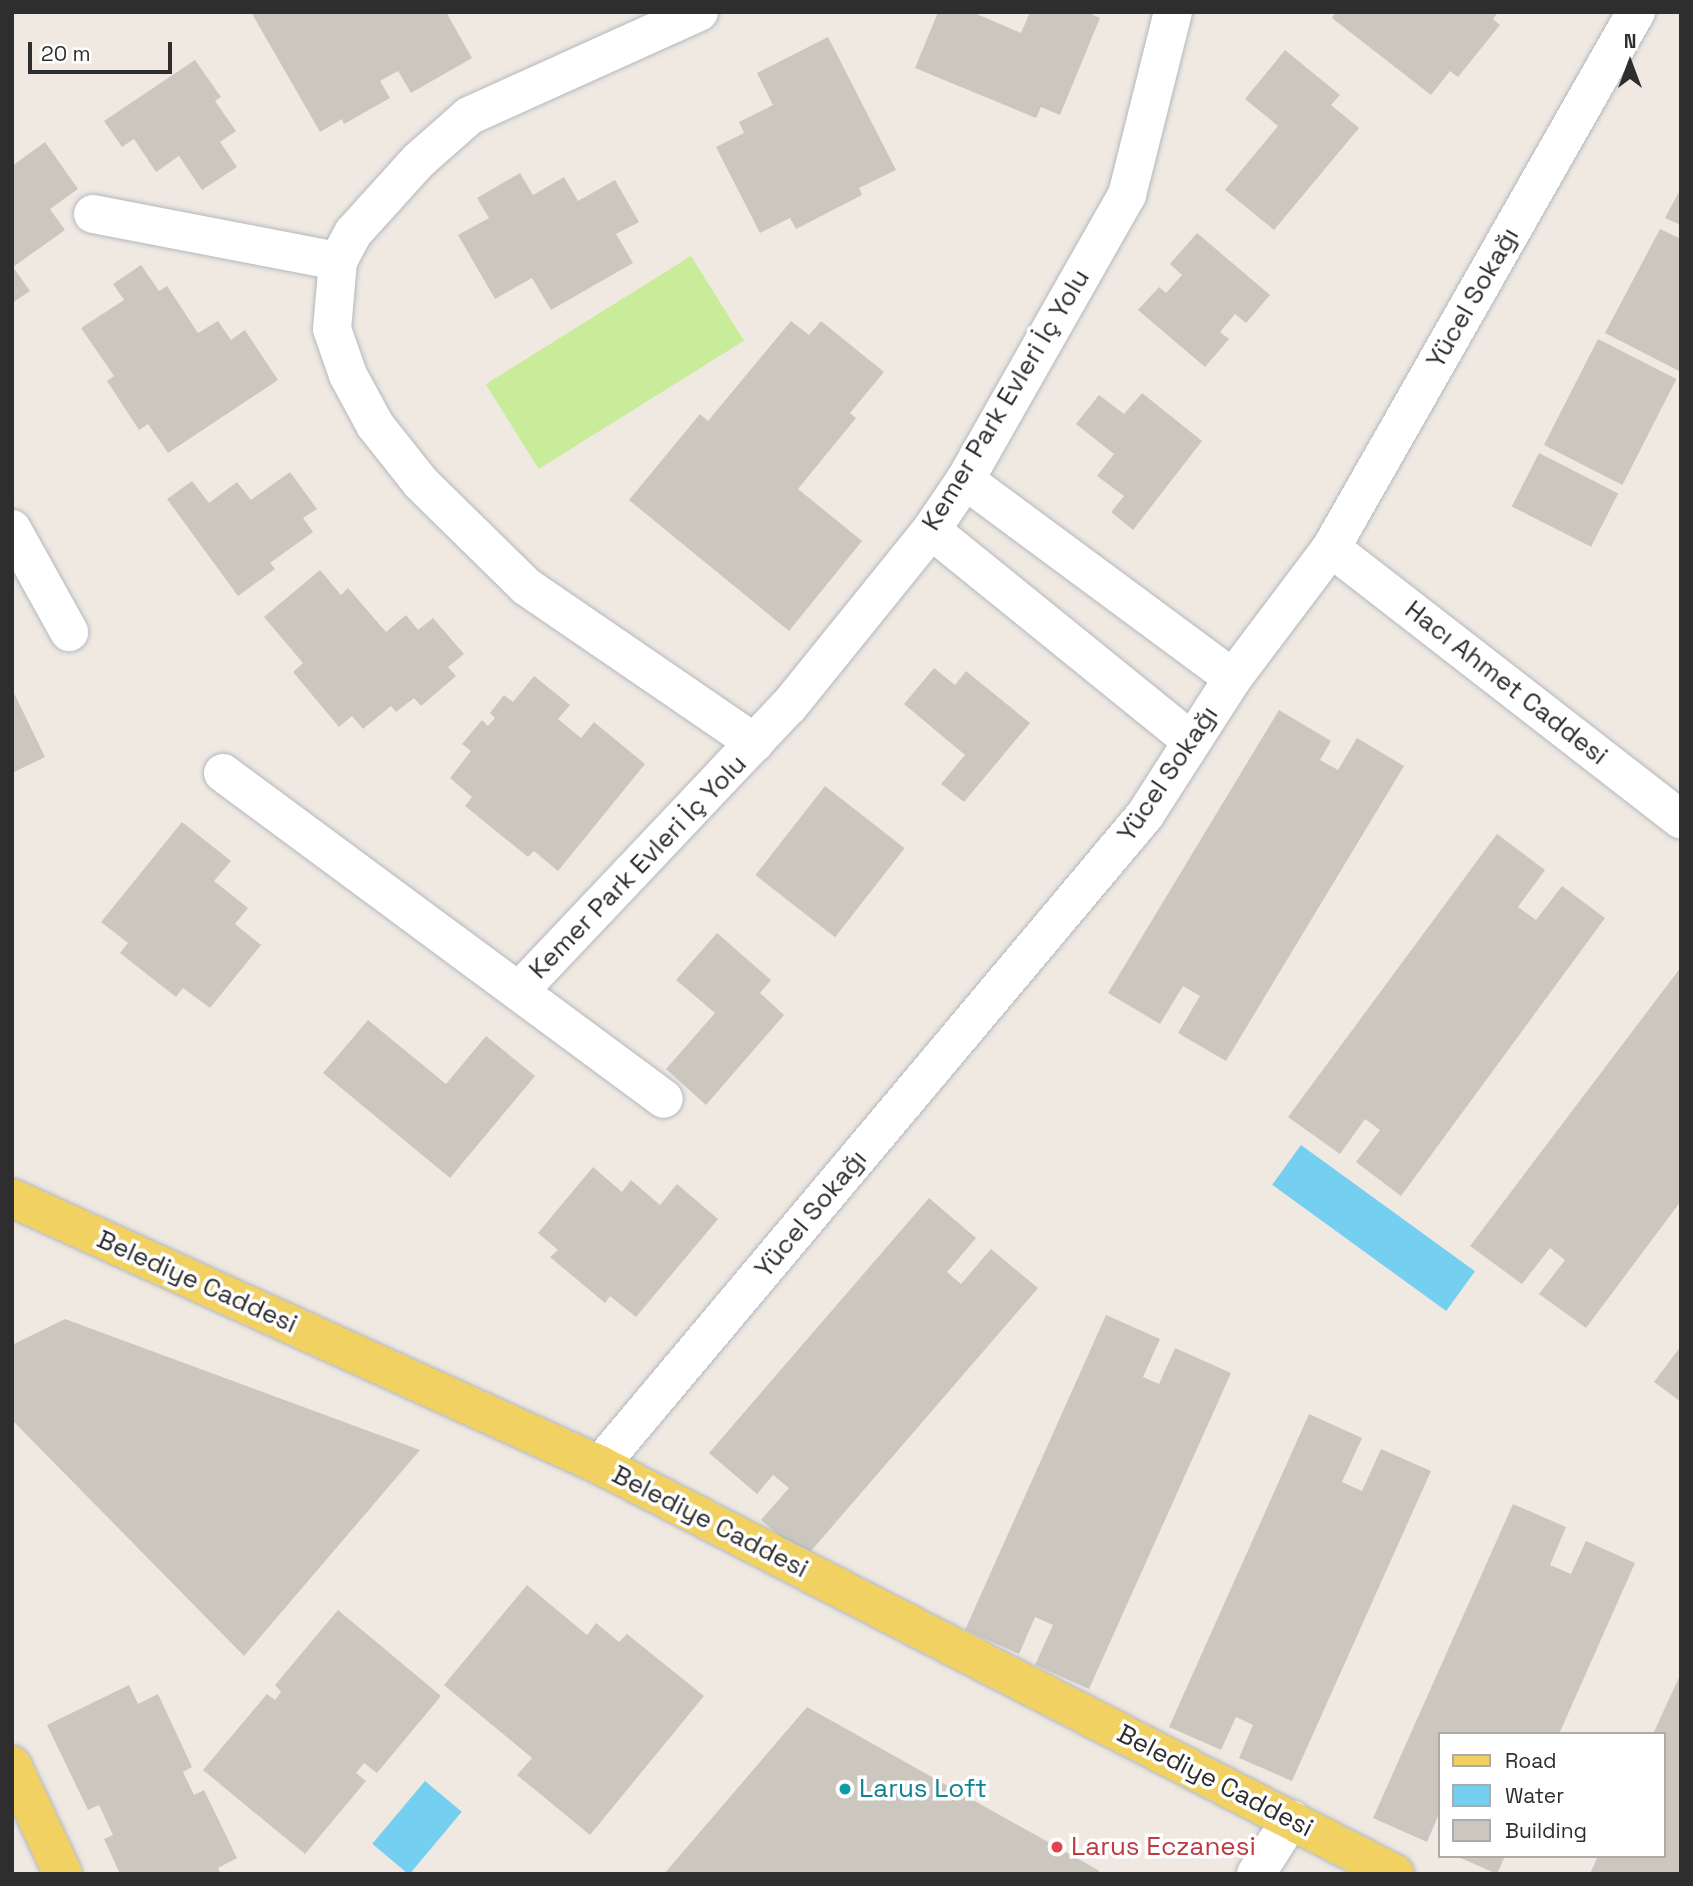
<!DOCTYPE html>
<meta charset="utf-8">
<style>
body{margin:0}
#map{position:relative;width:1693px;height:1886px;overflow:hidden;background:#efe9e1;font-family:"Space Grotesk",sans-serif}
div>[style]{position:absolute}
.pitch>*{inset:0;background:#c9ec9a;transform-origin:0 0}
.water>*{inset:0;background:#75cff0;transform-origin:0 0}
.building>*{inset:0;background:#cbc7bf;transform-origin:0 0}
.roads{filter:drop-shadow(0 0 2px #b4b7c1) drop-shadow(0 0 2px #b4b7c1)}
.minor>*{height:38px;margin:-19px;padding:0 19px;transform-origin:19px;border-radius:19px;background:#fff}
.major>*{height:38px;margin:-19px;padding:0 19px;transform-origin:19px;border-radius:19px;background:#f2d163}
.dots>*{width:19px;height:19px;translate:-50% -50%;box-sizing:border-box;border:4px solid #fff;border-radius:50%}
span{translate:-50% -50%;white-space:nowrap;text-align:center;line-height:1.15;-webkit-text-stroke:7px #fff;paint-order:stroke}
.street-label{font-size:26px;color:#2e2e2e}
.culture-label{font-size:26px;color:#0d838f}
.left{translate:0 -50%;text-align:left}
.health-label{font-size:26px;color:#be3a42}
.frame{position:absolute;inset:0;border:14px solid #2e2e2e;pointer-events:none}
.legend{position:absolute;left:1438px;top:1732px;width:228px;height:126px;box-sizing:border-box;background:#fff;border:2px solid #ababab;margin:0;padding:9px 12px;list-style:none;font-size:21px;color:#2e2e2e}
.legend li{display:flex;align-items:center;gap:14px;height:35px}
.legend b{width:35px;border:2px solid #ababab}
.north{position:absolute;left:1595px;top:28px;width:70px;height:70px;-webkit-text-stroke:5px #fff;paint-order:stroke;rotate:0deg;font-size:19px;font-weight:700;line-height:28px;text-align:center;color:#2e2e2e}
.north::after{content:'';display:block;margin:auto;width:24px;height:32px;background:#2e2e2e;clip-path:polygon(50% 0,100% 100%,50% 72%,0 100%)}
.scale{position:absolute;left:28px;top:42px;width:144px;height:32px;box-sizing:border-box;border:4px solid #2e2e2e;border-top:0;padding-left:9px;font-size:21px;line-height:24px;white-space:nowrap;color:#2e2e2e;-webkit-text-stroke:5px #fff;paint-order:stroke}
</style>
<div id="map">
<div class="pitch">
<i style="left:691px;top:256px;width:100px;height:242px;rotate:58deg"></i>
</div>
<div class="water">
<i style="left:1301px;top:1145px;width:215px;height:49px;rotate:36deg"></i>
<i style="left:425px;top:1781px;width:48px;height:82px;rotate:40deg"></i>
</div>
<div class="building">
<i style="clip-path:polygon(251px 12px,446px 12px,472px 58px,411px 93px,398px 71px,380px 81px,390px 98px,344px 124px,342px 119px,320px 132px)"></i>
<i style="clip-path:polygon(938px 12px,972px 12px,1021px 33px,1030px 12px,1087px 12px,1100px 18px,1060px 115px,1041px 107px,1036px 118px,915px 68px)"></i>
<i style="clip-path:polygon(1336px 12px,1498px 12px,1493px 19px,1500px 25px,1458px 77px,1450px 71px,1431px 95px,1332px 18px)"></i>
<i style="clip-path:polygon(828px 37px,896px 170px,859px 188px,862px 195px,796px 229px,790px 218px,760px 233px,716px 147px,744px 133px,739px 122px,773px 105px,757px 73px)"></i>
<i style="clip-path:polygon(1285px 50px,1340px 95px,1331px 105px,1359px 128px,1274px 230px,1225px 190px,1278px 126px,1245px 99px)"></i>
<i style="clip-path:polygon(195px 60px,221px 97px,215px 101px,236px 131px,220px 142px,237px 167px,202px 190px,179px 156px,156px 172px,134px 139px,122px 147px,104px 121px)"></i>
<i style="clip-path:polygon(45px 142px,78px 189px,50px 209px,65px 230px,13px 267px,30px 291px,12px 303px,12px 166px)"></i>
<i style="clip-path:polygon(520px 173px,533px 195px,564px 177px,578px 201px,615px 180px,639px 222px,616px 234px,633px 263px,551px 310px,532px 278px,495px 299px,458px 235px,489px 218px,477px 198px)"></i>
<i style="clip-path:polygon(1681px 188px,1681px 225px,1665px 218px)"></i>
<i style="clip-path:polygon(1660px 229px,1681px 239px,1681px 372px,1605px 333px)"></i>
<i style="clip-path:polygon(1197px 233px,1270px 295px,1246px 323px,1235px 314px,1220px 332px,1229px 339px,1205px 367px,1138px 310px,1159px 287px,1166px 293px,1182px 275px,1170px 264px)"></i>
<i style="clip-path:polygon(141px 265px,159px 291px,167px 286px,198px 333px,218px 321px,231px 340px,245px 330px,278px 380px,168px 453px,148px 424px,139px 430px,107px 381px,114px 376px,81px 328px,124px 300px,113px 284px)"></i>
<i style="clip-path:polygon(791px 321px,809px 335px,821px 321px,884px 372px,850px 413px,856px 418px,798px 489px,862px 541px,789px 631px,629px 500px,700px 414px,708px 421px)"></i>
<i style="left:1598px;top:339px;width:88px;height:119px;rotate:27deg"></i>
<i style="clip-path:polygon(1142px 393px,1202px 441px,1133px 530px,1111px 512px,1124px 496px,1097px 476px,1114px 454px,1076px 424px,1099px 395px,1124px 414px)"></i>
<i style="left:1539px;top:453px;width:89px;height:60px;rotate:27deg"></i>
<i style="clip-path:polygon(290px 472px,317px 509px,303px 518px,313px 532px,270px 563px,275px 569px,238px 596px,167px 499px,192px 481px,209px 503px,237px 482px,251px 500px)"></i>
<i style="clip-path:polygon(320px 570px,341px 595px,348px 588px,386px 632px,406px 615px,418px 630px,433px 618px,464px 654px,448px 667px,456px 676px,421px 706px,414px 698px,396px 712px,391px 706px,363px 729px,352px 716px,339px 727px,293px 672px,303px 663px,264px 617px)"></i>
<i style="clip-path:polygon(934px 668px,955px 685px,966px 671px,1030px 723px,964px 802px,941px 784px,965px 755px,904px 704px)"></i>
<i style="clip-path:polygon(534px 676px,570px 705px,558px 719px,581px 738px,594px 722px,645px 764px,558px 871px,534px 851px,528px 857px,465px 806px,472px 797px,450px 778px,471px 751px,462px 744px,482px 720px,488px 726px,495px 718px,490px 713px,504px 695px,513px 702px)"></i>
<i style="clip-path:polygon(12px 689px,45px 757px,12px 773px)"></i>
<i style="clip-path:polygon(1279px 710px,1331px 741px,1320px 760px,1338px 770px,1357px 738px,1404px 766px,1226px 1061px,1178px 1033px,1200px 996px,1183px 986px,1160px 1024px,1108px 993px)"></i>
<i style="left:825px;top:786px;width:101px;height:113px;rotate:38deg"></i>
<i style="clip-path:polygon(182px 822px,231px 861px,214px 881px,248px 908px,235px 924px,261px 945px,210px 1008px,183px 988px,176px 997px,120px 953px,128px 943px,101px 922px)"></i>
<i style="clip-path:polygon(1497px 834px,1545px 870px,1518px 907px,1536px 920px,1562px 886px,1605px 918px,1401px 1196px,1356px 1162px,1380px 1130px,1365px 1119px,1340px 1154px,1288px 1117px)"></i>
<i style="clip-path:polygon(717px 933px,771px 980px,760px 993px,784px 1015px,706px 1105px,666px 1069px,715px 1013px,676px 980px)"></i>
<i style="clip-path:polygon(1681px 967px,1681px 1201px,1586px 1328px,1539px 1294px,1565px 1260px,1550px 1248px,1522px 1284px,1470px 1246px)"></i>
<i style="clip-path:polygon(368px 1020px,446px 1084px,486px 1036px,535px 1076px,450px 1178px,323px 1073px)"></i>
<i style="clip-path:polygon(593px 1167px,622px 1192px,631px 1180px,660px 1205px,677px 1184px,718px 1219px,636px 1317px,610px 1296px,605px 1303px,550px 1257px,558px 1250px,538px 1233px)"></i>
<i style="clip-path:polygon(929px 1198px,976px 1238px,947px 1272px,961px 1284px,991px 1249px,1038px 1288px,805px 1558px,761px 1520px,789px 1488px,773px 1475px,757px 1494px,709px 1453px)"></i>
<i style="clip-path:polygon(1106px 1315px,1160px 1339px,1143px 1377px,1159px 1384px,1175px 1348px,1231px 1373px,1089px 1689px,1035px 1665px,1053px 1625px,1035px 1617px,1019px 1654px,965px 1630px)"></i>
<i style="clip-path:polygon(65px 1319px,420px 1450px,244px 1656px,12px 1420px,12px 1345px)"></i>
<i style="clip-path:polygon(1681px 1346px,1681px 1402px,1654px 1382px)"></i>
<i style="clip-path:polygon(1309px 1414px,1362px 1438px,1342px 1482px,1362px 1491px,1381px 1449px,1431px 1471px,1292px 1781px,1239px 1758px,1253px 1725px,1236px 1717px,1221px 1750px,1169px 1727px)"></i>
<i style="clip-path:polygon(1513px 1504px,1566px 1527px,1550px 1565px,1571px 1574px,1586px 1541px,1635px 1563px,1559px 1734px,1439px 1734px,1439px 1814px,1427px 1842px,1373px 1818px)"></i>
<i style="clip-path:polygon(527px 1585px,587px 1635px,596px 1623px,619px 1642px,627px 1634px,704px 1696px,590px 1835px,517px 1775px,532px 1758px,444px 1685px)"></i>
<i style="clip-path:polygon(338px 1610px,441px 1696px,377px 1773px,364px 1763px,356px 1773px,366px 1781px,305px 1854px,203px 1770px,267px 1694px,275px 1700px,281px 1692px,275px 1685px)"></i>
<i style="clip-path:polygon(1681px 1673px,1681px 1874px,1590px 1874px,1598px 1856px,1663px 1856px,1663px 1734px,1653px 1734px)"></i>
<i style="clip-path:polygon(129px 1685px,138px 1704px,158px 1694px,192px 1767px,183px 1772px,194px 1795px,204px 1790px,237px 1858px,218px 1868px,221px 1874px,120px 1874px,104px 1839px,113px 1835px,99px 1805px,88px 1810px,47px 1725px)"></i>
<i style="clip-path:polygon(807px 1707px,1098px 1870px,1101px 1874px,664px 1874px)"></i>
<i style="clip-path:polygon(1456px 1856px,1505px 1856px,1497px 1874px)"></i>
</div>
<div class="roads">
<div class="minor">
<i style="left:699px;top:12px;width:252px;rotate:155.7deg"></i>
<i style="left:469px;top:116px;width:68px;rotate:138.6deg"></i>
<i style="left:418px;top:161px;width:97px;rotate:132.1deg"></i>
<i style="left:353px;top:233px;width:32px;rotate:118deg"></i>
<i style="left:338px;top:261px;width:68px;rotate:95deg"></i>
<i style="left:332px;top:329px;width:49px;rotate:70.8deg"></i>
<i style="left:348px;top:375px;width:57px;rotate:61.6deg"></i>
<i style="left:375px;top:425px;width:74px;rotate:51.6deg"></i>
<i style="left:421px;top:483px;width:148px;rotate:44.5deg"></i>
<i style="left:527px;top:587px;width:276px;rotate:34.4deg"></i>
<i style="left:93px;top:214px;width:249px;rotate:10.9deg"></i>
<i style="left:965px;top:480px;width:333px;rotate:36.5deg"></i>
<i style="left:12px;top:529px;width:118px;rotate:61deg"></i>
<i style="left:931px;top:530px;width:336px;rotate:39deg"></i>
<i style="left:1331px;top:548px;width:443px;rotate:37.8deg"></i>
<i style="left:223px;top:773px;width:548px;rotate:36.47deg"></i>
<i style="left:520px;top:990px;width:391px;rotate:-46.6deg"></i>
<i style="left:789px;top:706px;width:226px;rotate:-51.1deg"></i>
<i style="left:931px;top:530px;width:60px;rotate:-55.8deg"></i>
<i style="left:965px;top:480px;width:328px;rotate:-60.4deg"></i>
<i style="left:1127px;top:195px;width:189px;rotate:-75.9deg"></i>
<i style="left:600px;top:1465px;width:848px;rotate:-50.02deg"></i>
<i style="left:1145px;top:815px;width:163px;rotate:-57.3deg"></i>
<i style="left:1233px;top:678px;width:163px;rotate:-53deg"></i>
<i style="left:1331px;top:548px;width:617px;rotate:-60.36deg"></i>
<i style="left:1256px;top:1874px;width:65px;rotate:-57.5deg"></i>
</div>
<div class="major">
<i style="left:12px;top:1198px;width:646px;rotate:24.42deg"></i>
<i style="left:600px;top:1465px;width:894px;rotate:27.22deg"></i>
<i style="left:12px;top:1765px;width:120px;rotate:64.9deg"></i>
</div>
</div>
<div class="dots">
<i style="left:845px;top:1789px;background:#0f9aa8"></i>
<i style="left:1057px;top:1847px;background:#e0444e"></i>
</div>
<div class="street-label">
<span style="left:1473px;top:298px;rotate:-60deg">Yücel Sokağı</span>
<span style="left:1006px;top:400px;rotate:-59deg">Kemer Park Evleri İç Yolu</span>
<span style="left:1506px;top:683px;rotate:38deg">Hacı Ahmet Caddesi</span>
<span style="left:1168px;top:774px;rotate:-56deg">Yücel Sokağı</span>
<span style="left:638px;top:867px;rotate:-46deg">Kemer Park Evleri İç Yolu</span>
<span style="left:811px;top:1214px;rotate:-50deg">Yücel Sokağı</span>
<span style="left:197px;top:1282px;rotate:24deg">Belediye Caddesi</span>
<span style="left:710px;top:1522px;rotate:27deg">Belediye Caddesi</span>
<span style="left:1215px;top:1781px;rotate:27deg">Belediye Caddesi</span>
</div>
<div class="culture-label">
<span class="left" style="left:859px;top:1789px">Larus Loft</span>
</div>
<div class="health-label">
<span class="left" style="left:1071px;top:1847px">Larus Eczanesi</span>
</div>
<div class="frame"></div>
<ul class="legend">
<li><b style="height:9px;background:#f2d163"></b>Road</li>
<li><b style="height:19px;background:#75cff0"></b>Water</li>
<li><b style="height:19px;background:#cbc7bf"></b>Building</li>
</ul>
<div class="north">N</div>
<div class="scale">20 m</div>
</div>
